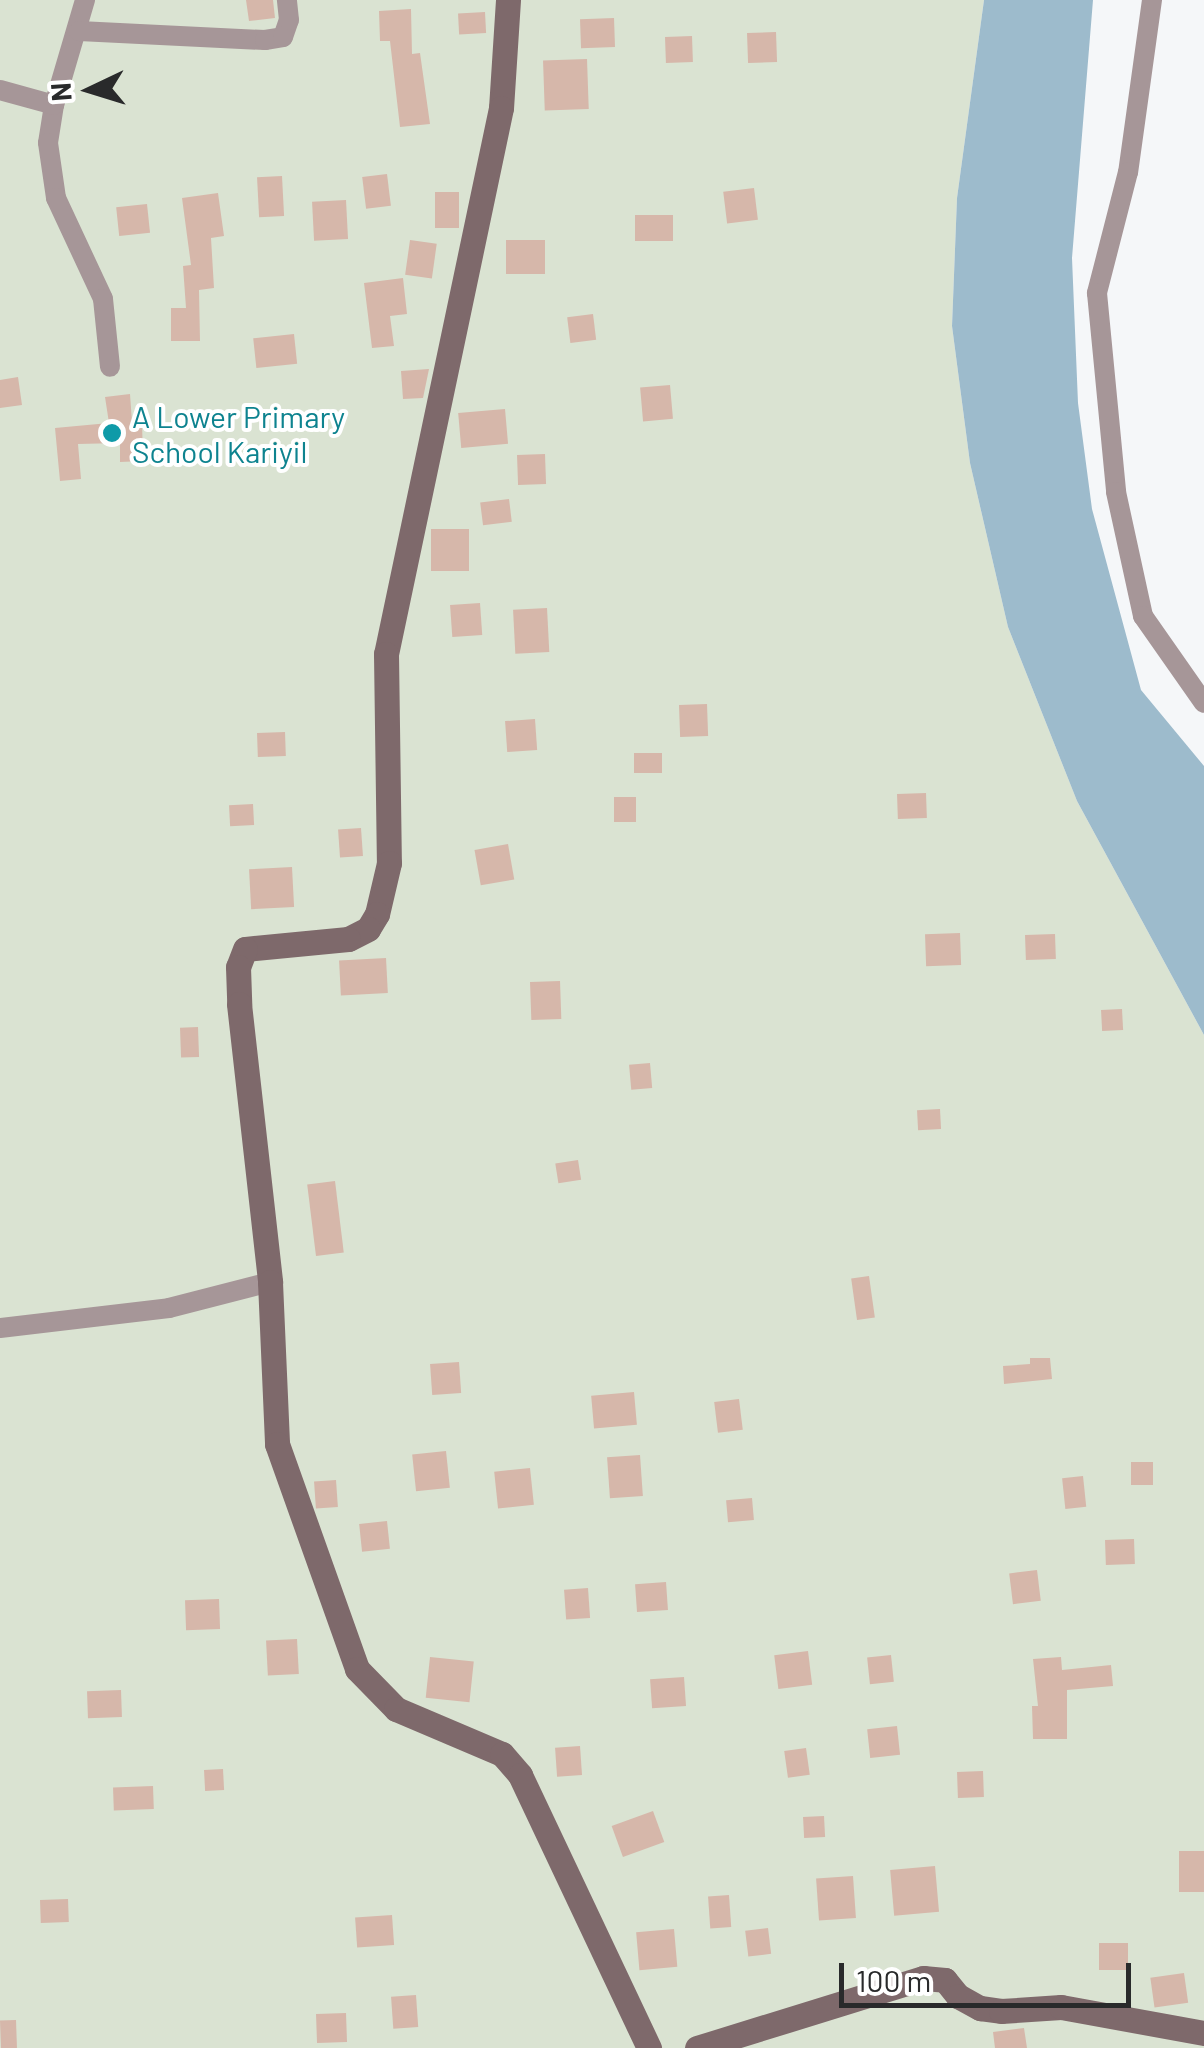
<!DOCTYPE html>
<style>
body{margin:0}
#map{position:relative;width:1204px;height:2048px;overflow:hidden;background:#f5f7f9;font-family:Barlow,sans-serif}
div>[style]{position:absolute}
.green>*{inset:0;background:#dae3d2}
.water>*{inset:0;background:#9dbbcc}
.building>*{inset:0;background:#d6b7aa;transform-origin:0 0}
.street>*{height:20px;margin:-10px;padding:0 10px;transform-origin:10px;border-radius:10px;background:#a69698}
.secondary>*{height:25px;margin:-12.5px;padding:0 12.5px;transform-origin:12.5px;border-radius:12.5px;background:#7e696b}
.dots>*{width:28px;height:28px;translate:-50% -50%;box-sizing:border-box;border:5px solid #fff;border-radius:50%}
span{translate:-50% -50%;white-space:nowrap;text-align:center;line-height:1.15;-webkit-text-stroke:8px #fff;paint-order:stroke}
.culture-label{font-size:30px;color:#0d838f}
.left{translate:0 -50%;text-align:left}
.north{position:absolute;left:40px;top:40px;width:100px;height:100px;-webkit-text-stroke:8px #fff;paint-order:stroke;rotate:266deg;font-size:28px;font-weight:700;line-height:40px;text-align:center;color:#292a2b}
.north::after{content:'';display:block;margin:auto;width:35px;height:45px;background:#292a2b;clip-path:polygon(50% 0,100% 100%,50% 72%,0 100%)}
.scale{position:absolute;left:839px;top:1963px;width:292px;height:45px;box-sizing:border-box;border:5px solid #292a2b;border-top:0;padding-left:12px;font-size:30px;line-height:35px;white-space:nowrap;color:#292a2b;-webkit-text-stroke:8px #fff;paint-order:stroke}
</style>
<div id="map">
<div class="green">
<i style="clip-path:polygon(0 0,984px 0,957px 198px,952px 326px,970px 463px,1008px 627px,1077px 801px,1204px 1035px,1204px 2048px,0 2048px)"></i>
</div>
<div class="water">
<i style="clip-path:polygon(984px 0,1093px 0,1072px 258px,1078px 403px,1092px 509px,1141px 690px,1204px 766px,1204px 1035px,1077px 801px,1008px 627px,970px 463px,952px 326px,957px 198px)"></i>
</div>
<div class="building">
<i style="clip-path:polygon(246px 0,273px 0,275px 18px,249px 21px)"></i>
<i style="clip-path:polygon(411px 9px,412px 54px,420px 53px,430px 124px,400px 127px,390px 41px,380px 41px,379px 11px)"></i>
<i style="left:485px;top:12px;width:21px;height:27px;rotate:87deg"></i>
<i style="left:614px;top:18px;width:29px;height:34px;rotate:88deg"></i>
<i style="left:776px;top:32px;width:30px;height:29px;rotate:88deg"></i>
<i style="left:692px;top:36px;width:26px;height:27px;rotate:88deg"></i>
<i style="left:587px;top:59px;width:50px;height:44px;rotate:88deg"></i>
<i style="left:387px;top:174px;width:32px;height:25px;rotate:83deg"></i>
<i style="left:282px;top:176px;width:40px;height:25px;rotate:87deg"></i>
<i style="left:754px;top:188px;width:32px;height:31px;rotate:83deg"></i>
<i style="left:459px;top:192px;width:36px;height:24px;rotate:90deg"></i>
<i style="clip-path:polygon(218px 193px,224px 236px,211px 238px,214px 288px,199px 290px,200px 341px,171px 341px,171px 308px,186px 308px,183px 266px,191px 265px,182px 198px)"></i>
<i style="left:346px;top:200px;width:39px;height:34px;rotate:87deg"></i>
<i style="left:147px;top:204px;width:29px;height:31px;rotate:84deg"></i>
<i style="left:635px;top:215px;width:38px;height:26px"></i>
<i style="left:410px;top:240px;width:27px;height:35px;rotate:8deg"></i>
<i style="left:506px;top:240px;width:39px;height:34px"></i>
<i style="clip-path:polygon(403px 278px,407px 314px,390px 316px,394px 346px,372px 348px,364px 283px)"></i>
<i style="left:593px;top:314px;width:26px;height:26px;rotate:83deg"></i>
<i style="left:294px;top:334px;width:30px;height:41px;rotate:84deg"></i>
<i style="clip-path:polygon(429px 369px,423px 398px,403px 399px,401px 371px)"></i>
<i style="clip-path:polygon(18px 377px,22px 405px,0 408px,0 380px)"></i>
<i style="left:670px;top:385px;width:34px;height:30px;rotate:85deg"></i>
<i style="clip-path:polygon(130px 394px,132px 422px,142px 421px,143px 461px,120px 462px,120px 443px,78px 444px,81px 479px,60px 481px,55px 428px,109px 423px,105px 397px)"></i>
<i style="left:505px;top:409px;width:35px;height:47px;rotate:85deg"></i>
<i style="left:545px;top:454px;width:30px;height:28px;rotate:88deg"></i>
<i style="left:509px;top:499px;width:23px;height:29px;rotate:83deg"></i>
<i style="left:431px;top:529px;width:38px;height:42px"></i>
<i style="left:480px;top:603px;width:32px;height:30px;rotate:86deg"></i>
<i style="left:547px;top:608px;width:44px;height:34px;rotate:87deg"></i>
<i style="left:707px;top:704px;width:32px;height:28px;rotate:88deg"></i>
<i style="left:535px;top:719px;width:31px;height:30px;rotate:86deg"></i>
<i style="left:285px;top:732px;width:24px;height:28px;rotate:88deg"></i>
<i style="left:634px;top:753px;width:28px;height:20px"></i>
<i style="left:926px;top:793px;width:25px;height:29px;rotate:88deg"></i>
<i style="left:614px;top:797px;width:22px;height:25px"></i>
<i style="left:253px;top:804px;width:21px;height:24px;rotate:87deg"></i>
<i style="left:361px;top:828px;width:28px;height:23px;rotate:86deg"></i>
<i style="left:508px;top:844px;width:36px;height:34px;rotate:80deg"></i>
<i style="left:292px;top:867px;width:40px;height:43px;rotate:87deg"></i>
<i style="left:960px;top:933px;width:32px;height:35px;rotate:88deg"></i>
<i style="left:1055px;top:934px;width:25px;height:30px;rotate:88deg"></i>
<i style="left:386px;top:958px;width:35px;height:47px;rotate:87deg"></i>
<i style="left:560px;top:981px;width:38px;height:30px;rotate:88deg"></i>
<i style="left:1122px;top:1009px;width:21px;height:21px;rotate:87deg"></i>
<i style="left:198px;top:1027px;width:30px;height:18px;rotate:88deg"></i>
<i style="left:650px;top:1063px;width:25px;height:21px;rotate:85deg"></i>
<i style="left:940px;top:1109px;width:20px;height:23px;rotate:87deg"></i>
<i style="left:578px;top:1160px;width:20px;height:23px;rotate:81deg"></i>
<i style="left:335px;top:1181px;width:72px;height:28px;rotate:83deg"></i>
<i style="left:869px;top:1276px;width:42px;height:18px;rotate:82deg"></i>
<i style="clip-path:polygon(1030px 1358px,1050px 1358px,1052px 1379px,1004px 1384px,1003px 1366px,1030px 1364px)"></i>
<i style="left:459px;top:1362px;width:31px;height:29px;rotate:86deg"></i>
<i style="left:634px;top:1392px;width:33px;height:43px;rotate:85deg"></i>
<i style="left:739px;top:1399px;width:31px;height:25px;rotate:83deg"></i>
<i style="left:446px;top:1451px;width:37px;height:34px;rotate:84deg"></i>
<i style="left:640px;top:1455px;width:41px;height:33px;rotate:86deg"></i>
<i style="left:1131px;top:1462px;width:22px;height:23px"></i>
<i style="left:530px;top:1468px;width:37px;height:36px;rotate:84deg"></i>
<i style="left:1083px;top:1476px;width:31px;height:21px;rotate:84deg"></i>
<i style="left:336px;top:1480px;width:27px;height:22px;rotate:86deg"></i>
<i style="left:752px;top:1498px;width:22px;height:26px;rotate:85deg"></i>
<i style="left:387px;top:1521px;width:28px;height:28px;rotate:84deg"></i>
<i style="left:1134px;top:1539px;width:25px;height:29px;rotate:88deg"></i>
<i style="left:1037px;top:1570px;width:31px;height:28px;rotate:83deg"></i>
<i style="left:666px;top:1582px;width:28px;height:31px;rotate:86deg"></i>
<i style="left:588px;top:1588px;width:30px;height:24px;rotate:86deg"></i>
<i style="left:219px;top:1599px;width:30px;height:34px;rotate:88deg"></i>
<i style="left:297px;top:1639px;width:35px;height:31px;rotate:87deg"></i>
<i style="left:808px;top:1651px;width:34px;height:34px;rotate:83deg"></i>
<i style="left:891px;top:1655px;width:27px;height:24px;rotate:84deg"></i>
<i style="left:430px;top:1657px;width:44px;height:41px;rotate:6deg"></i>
<i style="clip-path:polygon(1061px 1657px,1062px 1670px,1111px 1665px,1113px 1686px,1067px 1690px,1067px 1739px,1033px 1739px,1032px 1706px,1038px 1706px,1033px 1659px)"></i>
<i style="left:684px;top:1677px;width:29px;height:34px;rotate:86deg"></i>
<i style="left:121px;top:1690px;width:27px;height:34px;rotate:88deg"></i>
<i style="left:897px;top:1726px;width:29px;height:30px;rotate:84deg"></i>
<i style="left:580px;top:1746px;width:29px;height:25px;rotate:86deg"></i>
<i style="left:806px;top:1748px;width:27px;height:22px;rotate:82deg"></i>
<i style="left:223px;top:1769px;width:21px;height:19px;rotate:87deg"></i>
<i style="left:983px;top:1771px;width:26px;height:26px;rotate:88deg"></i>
<i style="left:153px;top:1786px;width:23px;height:40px;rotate:88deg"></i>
<i style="left:653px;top:1811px;width:33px;height:44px;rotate:70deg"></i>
<i style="left:824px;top:1816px;width:21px;height:21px;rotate:87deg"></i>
<i style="left:1204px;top:1851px;width:41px;height:25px;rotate:90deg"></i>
<i style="left:935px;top:1866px;width:46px;height:45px;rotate:85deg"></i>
<i style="left:853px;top:1876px;width:42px;height:37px;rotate:86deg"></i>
<i style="left:729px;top:1895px;width:32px;height:21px;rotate:86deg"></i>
<i style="left:68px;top:1899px;width:23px;height:28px;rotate:88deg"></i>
<i style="left:392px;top:1915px;width:30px;height:37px;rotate:86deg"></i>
<i style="left:768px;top:1928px;width:26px;height:23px;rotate:83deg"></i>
<i style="left:674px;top:1929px;width:38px;height:38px;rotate:85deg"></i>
<i style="left:1099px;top:1943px;width:29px;height:27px"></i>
<i style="left:1184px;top:1973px;width:30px;height:34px;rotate:82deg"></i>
<i style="left:416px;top:1995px;width:32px;height:25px;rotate:86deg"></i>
<i style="left:346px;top:2013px;width:29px;height:30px;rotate:88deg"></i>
<i style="left:16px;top:2020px;width:28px;height:16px;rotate:88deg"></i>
<i style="clip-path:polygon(1024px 2028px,1027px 2048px,995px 2048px,993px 2032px)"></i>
</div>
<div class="street">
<i style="left:85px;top:0;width:109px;rotate:106.4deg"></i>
<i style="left:54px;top:105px;width:38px;rotate:99deg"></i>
<i style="left:48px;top:143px;width:56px;rotate:81.7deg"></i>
<i style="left:56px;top:198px;width:111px;rotate:65deg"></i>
<i style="left:103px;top:299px;width:68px;rotate:84.1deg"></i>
<i style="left:1152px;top:0;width:174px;rotate:97.9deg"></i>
<i style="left:1128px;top:172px;width:125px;rotate:104.4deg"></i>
<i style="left:1097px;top:293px;width:200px;rotate:84.5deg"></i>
<i style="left:1116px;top:492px;width:127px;rotate:77.7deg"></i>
<i style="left:1143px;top:616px;width:106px;rotate:55deg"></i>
<i style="left:79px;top:31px;width:186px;rotate:2.8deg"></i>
<i style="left:265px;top:40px;width:18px;rotate:-9deg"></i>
<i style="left:283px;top:37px;width:18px;rotate:-71deg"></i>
<i style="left:289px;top:20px;width:20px;rotate:-96deg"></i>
<i style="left:0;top:90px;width:56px;rotate:15.5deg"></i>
<i style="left:0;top:1328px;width:170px;rotate:-6.7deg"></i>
<i style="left:169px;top:1308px;width:104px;rotate:-14.4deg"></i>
</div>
<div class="secondary">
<i style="left:508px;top:0;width:108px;rotate:93.7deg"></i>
<i style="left:501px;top:108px;width:558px;rotate:101.89deg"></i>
<i style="left:386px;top:654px;width:209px;rotate:89.2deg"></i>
<i style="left:389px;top:863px;width:52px;rotate:103.2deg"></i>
<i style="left:377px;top:914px;width:17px;rotate:121deg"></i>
<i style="left:368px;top:929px;width:22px;rotate:153deg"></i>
<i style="left:348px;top:939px;width:103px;rotate:174.5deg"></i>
<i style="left:245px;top:949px;width:19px;rotate:111deg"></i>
<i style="left:238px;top:967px;width:37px;rotate:88deg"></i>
<i style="left:239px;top:1004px;width:280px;rotate:83.6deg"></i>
<i style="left:270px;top:1282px;width:162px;rotate:87.5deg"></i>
<i style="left:277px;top:1444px;width:239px;rotate:70.4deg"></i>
<i style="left:357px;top:1669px;width:56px;rotate:45.7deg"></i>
<i style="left:396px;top:1709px;width:115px;rotate:23deg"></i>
<i style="left:502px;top:1754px;width:28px;rotate:49deg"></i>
<i style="left:520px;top:1775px;width:302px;rotate:64.7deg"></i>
<i style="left:697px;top:2048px;width:237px;rotate:-17.2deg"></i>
<i style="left:923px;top:1978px;width:22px;rotate:5deg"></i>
<i style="left:945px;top:1980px;width:21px;rotate:51deg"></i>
<i style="left:958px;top:1996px;width:25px;rotate:29deg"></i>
<i style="left:980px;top:2008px;width:21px;rotate:8deg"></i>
<i style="left:1001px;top:2011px;width:60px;rotate:-3.8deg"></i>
<i style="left:1061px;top:2007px;width:145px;rotate:10.3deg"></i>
</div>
<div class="dots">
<i style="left:112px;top:433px;background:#0f9aa8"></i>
</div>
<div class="culture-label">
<span class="left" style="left:132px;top:433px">A Lower Primary<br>School Kariyil</span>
</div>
<div class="north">N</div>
<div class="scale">100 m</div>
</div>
